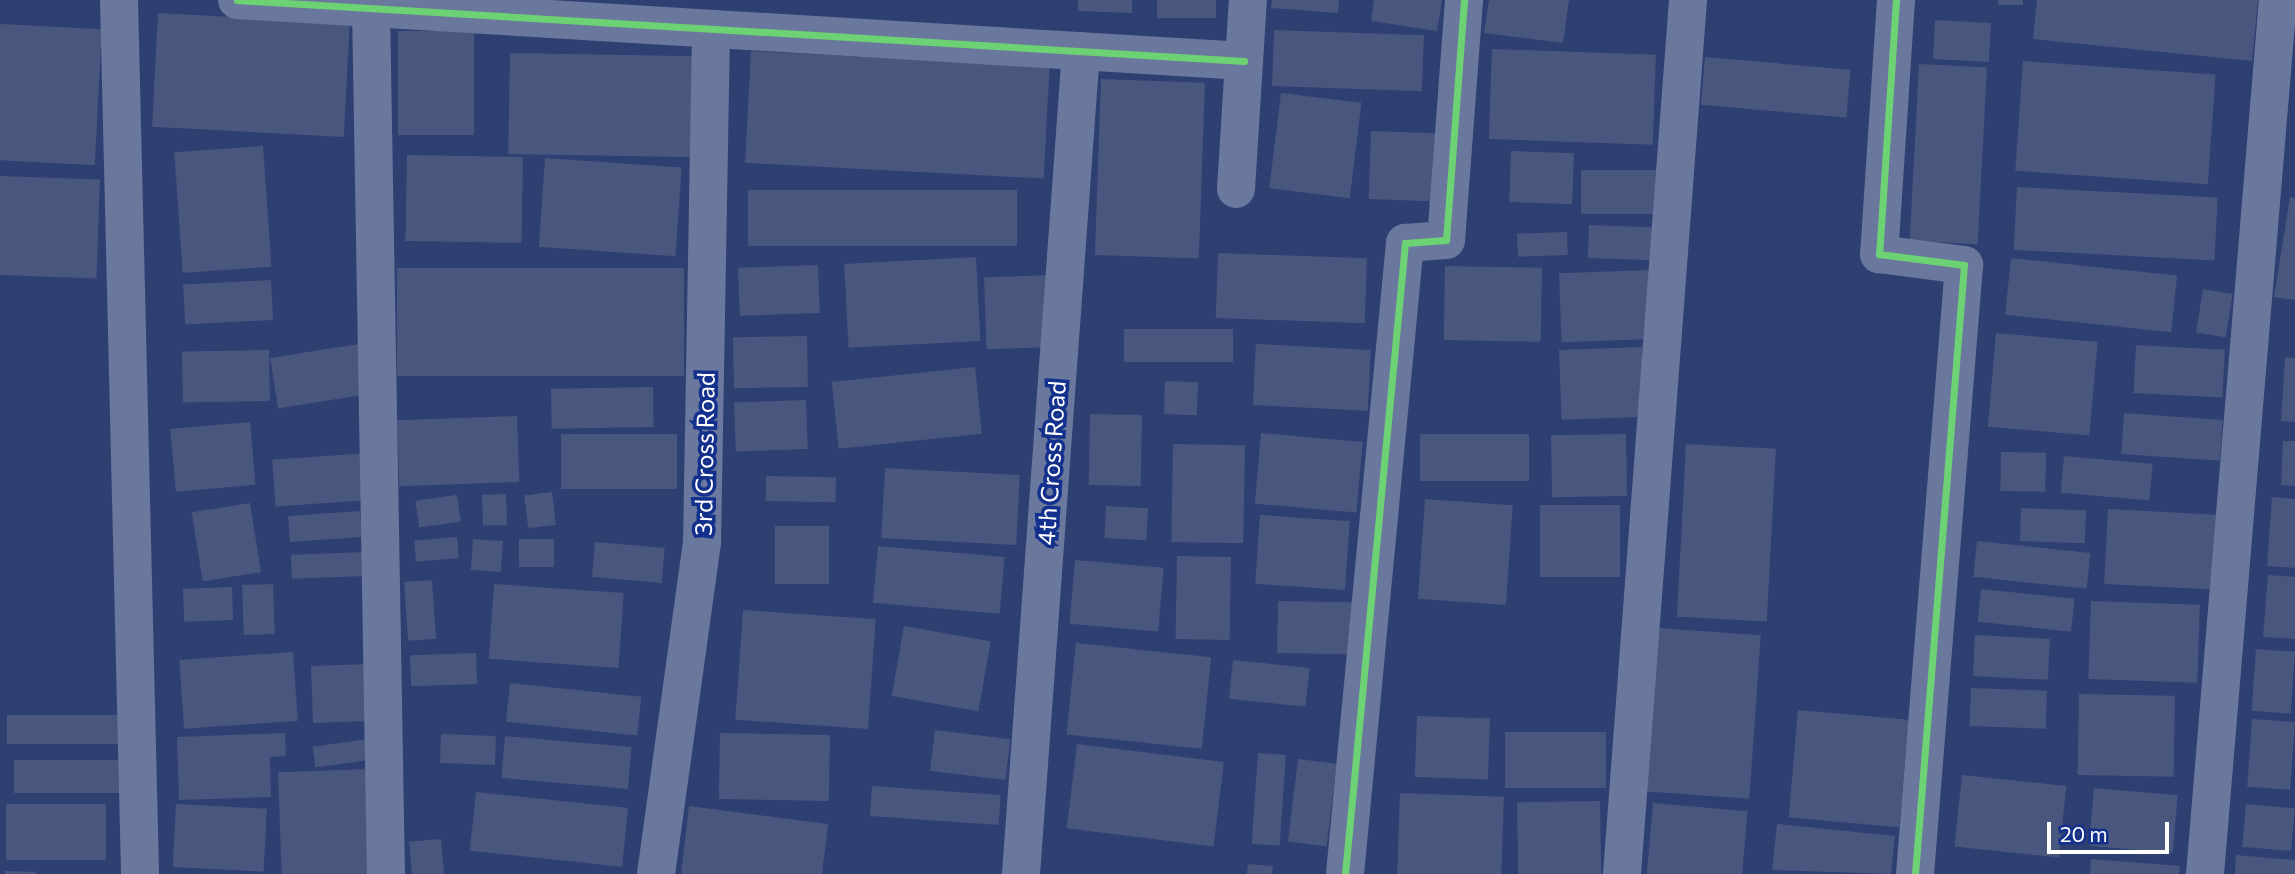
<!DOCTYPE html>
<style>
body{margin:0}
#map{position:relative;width:2295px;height:874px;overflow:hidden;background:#2e3f71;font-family:Commissioner,sans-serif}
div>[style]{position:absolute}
.building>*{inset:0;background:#49577f;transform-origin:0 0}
.minor>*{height:38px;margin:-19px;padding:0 19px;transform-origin:19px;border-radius:19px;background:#6a789d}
.cycleway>*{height:7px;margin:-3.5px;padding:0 3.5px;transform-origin:3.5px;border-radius:3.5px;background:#6cd273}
span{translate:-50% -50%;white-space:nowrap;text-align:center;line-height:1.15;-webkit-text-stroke:7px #13318c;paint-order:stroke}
.street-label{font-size:24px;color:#fff}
.scale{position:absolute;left:2047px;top:822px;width:122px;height:32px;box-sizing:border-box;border:4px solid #fff;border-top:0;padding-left:9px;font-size:21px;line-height:24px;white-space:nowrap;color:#fff;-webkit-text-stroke:5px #13318c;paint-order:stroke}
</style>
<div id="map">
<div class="building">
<i style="clip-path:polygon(1078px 0,1132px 0,1132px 13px,1078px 11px)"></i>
<i style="left:1157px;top:0;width:59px;height:18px"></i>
<i style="clip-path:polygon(1272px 0,1339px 0,1338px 13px,1271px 8px)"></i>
<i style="clip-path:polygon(1374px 0,1442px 0,1437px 31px,1371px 21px)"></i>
<i style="clip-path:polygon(1489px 0,1569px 0,1563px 43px,1484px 33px)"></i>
<i style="left:1998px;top:0;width:25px;height:5px"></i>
<i style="clip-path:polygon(2037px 0,2258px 0,2252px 61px,2033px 39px)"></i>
<i style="left:158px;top:13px;width:192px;height:114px;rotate:3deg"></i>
<i style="left:1935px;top:20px;width:56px;height:39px;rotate:3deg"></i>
<i style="left:0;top:24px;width:102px;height:136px;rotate:3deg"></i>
<i style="left:1274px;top:30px;width:150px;height:56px;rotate:2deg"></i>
<i style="left:398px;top:31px;width:76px;height:104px"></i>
<i style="left:1492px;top:49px;width:164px;height:90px;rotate:2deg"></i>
<i style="left:751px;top:51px;width:299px;height:112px;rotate:3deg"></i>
<i style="left:510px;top:53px;width:190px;height:101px;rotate:1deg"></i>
<i style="left:1705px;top:57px;width:146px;height:48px;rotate:5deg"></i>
<i style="left:2023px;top:61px;width:193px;height:110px;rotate:4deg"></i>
<i style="left:1919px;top:64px;width:68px;height:177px;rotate:3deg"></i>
<i style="left:1101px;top:79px;width:104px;height:176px;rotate:2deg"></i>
<i style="left:1281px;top:93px;width:81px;height:96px;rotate:7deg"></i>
<i style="left:1371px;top:131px;width:70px;height:68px;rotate:2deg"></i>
<i style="left:263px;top:146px;width:121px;height:89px;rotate:86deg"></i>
<i style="left:1511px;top:151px;width:63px;height:51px;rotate:2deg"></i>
<i style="left:407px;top:155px;width:116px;height:86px;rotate:1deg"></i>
<i style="left:545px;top:158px;width:137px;height:89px;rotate:4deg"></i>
<i style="left:1657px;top:170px;width:44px;height:76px;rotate:90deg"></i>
<i style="left:0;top:176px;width:100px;height:99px;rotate:2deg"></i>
<i style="left:2017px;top:187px;width:201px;height:63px;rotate:3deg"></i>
<i style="left:748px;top:190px;width:269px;height:56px"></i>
<i style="clip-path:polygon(2290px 197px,2295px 198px,2295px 300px,2274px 297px)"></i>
<i style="left:1589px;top:225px;width:70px;height:33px;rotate:2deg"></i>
<i style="left:1567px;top:232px;width:23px;height:50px;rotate:88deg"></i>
<i style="left:1218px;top:253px;width:149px;height:65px;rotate:2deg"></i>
<i style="left:976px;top:257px;width:84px;height:132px;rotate:87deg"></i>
<i style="left:2011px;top:258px;width:167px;height:57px;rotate:6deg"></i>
<i style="left:818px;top:265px;width:48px;height:80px;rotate:88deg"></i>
<i style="left:1445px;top:266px;width:97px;height:74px;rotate:1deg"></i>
<i style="left:397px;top:268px;width:287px;height:108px"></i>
<i style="left:1651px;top:270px;width:69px;height:92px;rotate:88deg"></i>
<i style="left:1052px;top:275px;width:72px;height:68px;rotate:88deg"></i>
<i style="left:271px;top:280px;width:40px;height:88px;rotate:87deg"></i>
<i style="left:2203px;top:289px;width:30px;height:44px;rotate:9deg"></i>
<i style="left:1233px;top:329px;width:33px;height:109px;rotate:90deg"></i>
<i style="left:1996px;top:333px;width:102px;height:94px;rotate:5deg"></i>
<i style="left:807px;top:336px;width:51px;height:74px;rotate:89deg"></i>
<i style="left:365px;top:343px;width:51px;height:96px;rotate:81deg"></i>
<i style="left:1256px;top:344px;width:115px;height:61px;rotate:3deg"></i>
<i style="left:2136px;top:345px;width:89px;height:48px;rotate:3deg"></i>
<i style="left:1642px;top:347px;width:70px;height:83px;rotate:88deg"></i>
<i style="left:269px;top:350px;width:51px;height:87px;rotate:89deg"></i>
<i style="clip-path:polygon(2285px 357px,2295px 358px,2295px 422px,2281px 421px)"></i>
<i style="left:975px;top:367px;width:67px;height:144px;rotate:84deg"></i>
<i style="left:1165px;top:381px;width:33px;height:33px;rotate:2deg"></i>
<i style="left:653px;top:387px;width:40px;height:102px;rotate:89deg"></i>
<i style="left:806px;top:400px;width:49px;height:72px;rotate:88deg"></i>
<i style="left:2124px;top:413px;width:99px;height:41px;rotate:4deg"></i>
<i style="left:1090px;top:414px;width:52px;height:71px;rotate:1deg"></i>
<i style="left:517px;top:416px;width:66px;height:120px;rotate:88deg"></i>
<i style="left:250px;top:422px;width:63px;height:80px;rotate:85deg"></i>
<i style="left:1261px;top:433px;width:102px;height:71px;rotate:5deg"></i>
<i style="left:561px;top:434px;width:116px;height:55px"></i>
<i style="left:1420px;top:434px;width:109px;height:47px"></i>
<i style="left:1626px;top:434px;width:62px;height:75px;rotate:89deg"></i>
<i style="clip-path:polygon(2283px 441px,2295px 441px,2295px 486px,2281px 485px)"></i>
<i style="left:1173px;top:444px;width:72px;height:98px;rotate:1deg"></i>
<i style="left:1686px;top:444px;width:90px;height:173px;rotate:3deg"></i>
<i style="left:2001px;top:452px;width:45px;height:39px;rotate:1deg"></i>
<i style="left:368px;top:453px;width:47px;height:96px;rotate:86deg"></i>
<i style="left:2064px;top:456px;width:89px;height:37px;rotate:5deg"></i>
<i style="left:885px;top:468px;width:135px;height:70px;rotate:3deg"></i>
<i style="left:766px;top:476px;width:70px;height:25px;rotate:1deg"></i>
<i style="left:552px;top:492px;width:33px;height:28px;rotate:83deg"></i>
<i style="left:506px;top:494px;width:31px;height:24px;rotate:88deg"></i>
<i style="left:457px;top:495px;width:27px;height:42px;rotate:82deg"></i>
<i style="clip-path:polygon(2272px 497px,2295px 499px,2295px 568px,2267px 566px)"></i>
<i style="left:1425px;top:499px;width:88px;height:100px;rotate:4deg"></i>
<i style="left:250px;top:503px;width:70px;height:59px;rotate:81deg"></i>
<i style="left:1620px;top:505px;width:72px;height:80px;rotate:90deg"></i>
<i style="left:1106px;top:506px;width:42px;height:32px;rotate:3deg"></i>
<i style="left:2021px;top:508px;width:65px;height:33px;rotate:2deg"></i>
<i style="left:2108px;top:509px;width:113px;height:75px;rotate:3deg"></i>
<i style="left:360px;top:511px;width:26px;height:72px;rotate:86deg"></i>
<i style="left:1260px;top:515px;width:90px;height:69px;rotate:4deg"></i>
<i style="left:775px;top:526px;width:54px;height:58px"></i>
<i style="left:457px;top:537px;width:21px;height:43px;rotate:85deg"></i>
<i style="left:473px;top:539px;width:30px;height:31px;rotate:4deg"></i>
<i style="left:519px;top:539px;width:35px;height:28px"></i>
<i style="left:1977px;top:541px;width:114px;height:36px;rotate:6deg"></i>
<i style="left:595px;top:542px;width:70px;height:35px;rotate:5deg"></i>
<i style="left:878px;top:546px;width:127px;height:57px;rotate:5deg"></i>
<i style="left:367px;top:552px;width:24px;height:76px;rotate:88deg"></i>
<i style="left:1177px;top:556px;width:54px;height:83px;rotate:1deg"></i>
<i style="left:1075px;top:560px;width:89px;height:64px;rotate:5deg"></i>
<i style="clip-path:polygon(2268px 575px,2295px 577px,2295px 639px,2263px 637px)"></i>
<i style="left:432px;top:580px;width:59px;height:28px;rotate:86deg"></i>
<i style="left:273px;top:584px;width:50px;height:31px;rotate:88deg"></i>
<i style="left:494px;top:584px;width:130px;height:75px;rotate:4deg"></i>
<i style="left:232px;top:587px;width:33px;height:49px;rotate:88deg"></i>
<i style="left:1981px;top:589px;width:94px;height:33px;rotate:6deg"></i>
<i style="left:1278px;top:601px;width:81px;height:52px;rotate:1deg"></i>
<i style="left:2091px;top:601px;width:109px;height:78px;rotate:2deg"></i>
<i style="left:743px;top:610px;width:133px;height:110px;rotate:4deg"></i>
<i style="left:904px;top:626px;width:88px;height:71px;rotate:10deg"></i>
<i style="left:1658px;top:628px;width:103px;height:164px;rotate:4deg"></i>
<i style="left:1975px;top:635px;width:75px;height:41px;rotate:3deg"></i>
<i style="left:1076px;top:643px;width:136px;height:92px;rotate:6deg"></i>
<i style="left:2256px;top:649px;width:39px;height:62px;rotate:4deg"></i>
<i style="left:293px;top:652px;width:69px;height:114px;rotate:86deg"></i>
<i style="left:476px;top:653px;width:31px;height:66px;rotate:88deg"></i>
<i style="left:1233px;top:660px;width:77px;height:39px;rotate:6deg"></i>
<i style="left:368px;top:664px;width:57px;height:57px;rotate:88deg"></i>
<i style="left:510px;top:683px;width:132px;height:39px;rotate:6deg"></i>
<i style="left:1971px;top:688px;width:76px;height:38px;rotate:2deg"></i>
<i style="left:2079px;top:694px;width:96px;height:81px;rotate:1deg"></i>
<i style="left:1798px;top:710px;width:111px;height:108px;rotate:5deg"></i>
<i style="left:126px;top:715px;width:29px;height:119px;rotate:90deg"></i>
<i style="left:1417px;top:716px;width:73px;height:61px;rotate:2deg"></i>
<i style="left:2252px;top:719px;width:43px;height:68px;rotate:4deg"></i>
<i style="left:935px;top:730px;width:76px;height:41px;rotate:7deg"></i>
<i style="left:1606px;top:732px;width:56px;height:101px;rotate:90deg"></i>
<i style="clip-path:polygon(285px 733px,286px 756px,270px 757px,271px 797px,179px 800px,177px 737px)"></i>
<i style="left:720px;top:733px;width:110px;height:66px;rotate:1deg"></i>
<i style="left:441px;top:734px;width:55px;height:29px;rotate:2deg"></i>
<i style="left:505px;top:736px;width:127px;height:42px;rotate:5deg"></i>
<i style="left:368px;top:739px;width:21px;height:56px;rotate:82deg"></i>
<i style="left:1077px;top:744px;width:148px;height:85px;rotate:7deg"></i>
<i style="left:1258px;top:753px;width:28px;height:91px;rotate:4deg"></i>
<i style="left:1298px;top:759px;width:39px;height:83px;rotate:7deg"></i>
<i style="left:127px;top:760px;width:33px;height:113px;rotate:90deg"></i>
<i style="left:371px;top:769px;width:105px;height:93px;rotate:88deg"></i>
<i style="left:1962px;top:775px;width:105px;height:72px;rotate:6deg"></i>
<i style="left:872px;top:786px;width:129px;height:30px;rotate:4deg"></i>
<i style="left:2094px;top:788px;width:84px;height:58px;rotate:5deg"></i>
<i style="left:476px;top:792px;width:153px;height:59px;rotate:6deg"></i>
<i style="left:1400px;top:793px;width:104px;height:81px;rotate:2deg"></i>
<i style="left:1600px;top:801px;width:73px;height:83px;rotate:89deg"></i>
<i style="left:1653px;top:803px;width:95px;height:71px;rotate:5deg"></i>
<i style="left:6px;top:804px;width:100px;height:56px"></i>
<i style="left:176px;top:804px;width:91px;height:63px;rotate:3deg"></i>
<i style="left:2246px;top:804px;width:49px;height:43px;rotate:5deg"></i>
<i style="clip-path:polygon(689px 806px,828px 824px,822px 874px,681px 874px)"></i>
<i style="clip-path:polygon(1777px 824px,1895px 836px,1891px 874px,1772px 870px)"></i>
<i style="left:441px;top:839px;width:35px;height:32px;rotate:85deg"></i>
<i style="clip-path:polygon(2236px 855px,2295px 860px,2295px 874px,2235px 874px)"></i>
<i style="clip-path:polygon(2091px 859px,2180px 866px,2179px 874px,2090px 874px)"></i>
<i style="clip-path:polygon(1248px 864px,1273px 866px,1272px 874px,1247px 874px)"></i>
<i style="clip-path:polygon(5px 871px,36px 872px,36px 874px,5px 874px)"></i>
</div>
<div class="minor">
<i style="left:119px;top:0;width:874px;rotate:88.62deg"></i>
<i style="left:237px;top:0;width:1009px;rotate:3.47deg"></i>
<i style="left:1896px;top:0;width:255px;rotate:93.8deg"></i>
<i style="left:1879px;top:254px;width:86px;rotate:7.4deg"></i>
<i style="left:1964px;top:265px;width:611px;rotate:94.6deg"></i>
<i style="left:371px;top:8px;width:866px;rotate:89.01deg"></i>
<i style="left:1236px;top:189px;width:189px;rotate:-86.4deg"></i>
<i style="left:656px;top:874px;width:334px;rotate:-82.1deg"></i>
<i style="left:702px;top:543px;width:512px;rotate:-88.99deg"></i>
<i style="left:1021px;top:874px;width:825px;rotate:-85.83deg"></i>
<i style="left:1345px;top:874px;width:634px;rotate:-84.57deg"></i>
<i style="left:1405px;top:243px;width:41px;rotate:-4.2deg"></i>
<i style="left:1446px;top:240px;width:241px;rotate:-85.7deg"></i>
<i style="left:1622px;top:874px;width:876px;rotate:-85.68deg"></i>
<i style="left:2205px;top:874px;width:877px;rotate:-85.23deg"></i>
</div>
<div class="cycleway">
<i style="left:237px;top:0;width:1009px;rotate:3.47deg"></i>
<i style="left:1896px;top:0;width:255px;rotate:93.8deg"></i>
<i style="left:1879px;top:254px;width:86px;rotate:7.4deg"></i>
<i style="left:1964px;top:265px;width:611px;rotate:94.6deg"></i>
<i style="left:1345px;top:874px;width:634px;rotate:-84.57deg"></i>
<i style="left:1405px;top:243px;width:41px;rotate:-4.2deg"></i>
<i style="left:1446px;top:240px;width:241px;rotate:-85.7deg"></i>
</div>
<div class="street-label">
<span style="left:704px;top:454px;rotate:-89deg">3rd Cross Road</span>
<span style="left:1051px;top:463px;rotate:-86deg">4th Cross Road</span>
</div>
<div class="scale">20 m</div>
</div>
